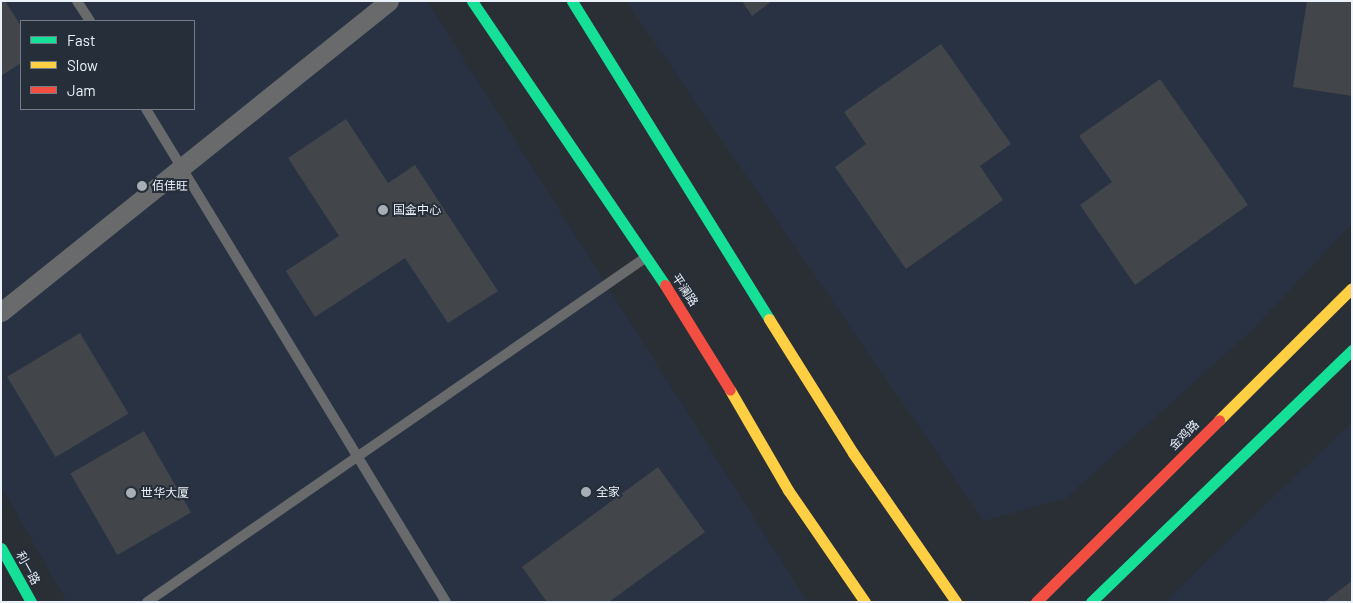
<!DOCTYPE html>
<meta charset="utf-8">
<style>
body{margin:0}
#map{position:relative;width:1353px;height:603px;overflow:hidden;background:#2a2f36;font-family:Barlow,"Noto Sans SC",sans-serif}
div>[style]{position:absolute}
.built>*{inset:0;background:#283242}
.building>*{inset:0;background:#42464b;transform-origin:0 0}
.lane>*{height:10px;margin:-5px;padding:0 5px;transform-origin:5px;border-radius:5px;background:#686a6c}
.street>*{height:19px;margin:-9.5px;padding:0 9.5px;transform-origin:9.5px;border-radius:9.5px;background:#686a6c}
.fast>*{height:11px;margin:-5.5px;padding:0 5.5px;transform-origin:5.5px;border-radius:5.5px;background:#16e098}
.slow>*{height:11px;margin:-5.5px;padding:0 5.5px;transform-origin:5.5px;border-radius:5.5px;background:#ffcf43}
.jam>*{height:11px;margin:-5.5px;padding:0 5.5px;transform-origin:5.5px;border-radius:5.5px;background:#f24e42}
.dots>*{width:14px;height:14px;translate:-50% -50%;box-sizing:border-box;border:2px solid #262e3a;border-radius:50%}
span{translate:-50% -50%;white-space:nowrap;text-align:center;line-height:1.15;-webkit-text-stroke:4px #262e3a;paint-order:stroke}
.poi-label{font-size:12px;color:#ecf2fa}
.left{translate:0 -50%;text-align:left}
.street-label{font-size:12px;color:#ecf2fa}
.frame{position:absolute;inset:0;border:2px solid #ecf2fa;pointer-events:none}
.legend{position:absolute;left:20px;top:20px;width:175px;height:90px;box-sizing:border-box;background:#262e3a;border:1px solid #757c87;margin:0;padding:6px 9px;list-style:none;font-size:15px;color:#ecf2fa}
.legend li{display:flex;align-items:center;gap:10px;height:25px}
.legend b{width:25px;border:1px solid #757c87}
</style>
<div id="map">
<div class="built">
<i style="clip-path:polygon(evenodd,1px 1px,427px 1px,807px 602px,67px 602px,1px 486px,1px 1px,21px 21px,194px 21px,194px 109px,21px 109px,21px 21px)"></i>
<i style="clip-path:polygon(626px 1px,1352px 1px,1352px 224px,1253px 329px,1066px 498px,984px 521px)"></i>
<i style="clip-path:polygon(1352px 422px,1352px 602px,1164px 602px)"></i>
</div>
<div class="building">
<i style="clip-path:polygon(1px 1px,5px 1px,21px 26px,21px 63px,1px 76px)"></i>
<i style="clip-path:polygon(742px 1px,772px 1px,752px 16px)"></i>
<i style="clip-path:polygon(1307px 1px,1352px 1px,1352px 96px,1293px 87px)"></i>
<i style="clip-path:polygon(941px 44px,1011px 144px,980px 166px,1003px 200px,906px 269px,835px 167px,866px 144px,844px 112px)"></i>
<i style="clip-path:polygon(1160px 79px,1248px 205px,1135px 285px,1080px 205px,1112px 182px,1079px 136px)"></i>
<i style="clip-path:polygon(346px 119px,388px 183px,415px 165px,498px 291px,448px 323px,405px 258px,315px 317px,286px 271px,339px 236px,288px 158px)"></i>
<i style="left:80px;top:333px;width:94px;height:85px;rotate:59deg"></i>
<i style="left:144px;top:431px;width:94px;height:85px;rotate:60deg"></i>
<i style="clip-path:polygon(658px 467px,705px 532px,609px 602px,547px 602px,522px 567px)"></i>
<i style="clip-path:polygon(1352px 581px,1352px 602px,1324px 602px)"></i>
</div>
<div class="lane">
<i style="left:77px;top:1px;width:24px;rotate:57deg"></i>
<i style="left:146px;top:109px;width:577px;rotate:58.68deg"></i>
<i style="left:147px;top:602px;width:605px;rotate:-34.64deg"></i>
</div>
<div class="street">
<i style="left:1px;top:312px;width:497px;rotate:-38.7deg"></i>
</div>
<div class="fast">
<i style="left:472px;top:1px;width:343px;rotate:55.8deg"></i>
<i style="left:572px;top:1px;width:374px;rotate:58.2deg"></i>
<i style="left:1px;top:548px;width:62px;rotate:60.9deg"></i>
<i style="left:1091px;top:602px;width:363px;rotate:-44deg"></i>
</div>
<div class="slow">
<i style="left:769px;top:319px;width:158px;rotate:57.9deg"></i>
<i style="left:853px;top:453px;width:181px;rotate:55.3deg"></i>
<i style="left:730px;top:390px;width:116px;rotate:59.9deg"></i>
<i style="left:788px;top:490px;width:136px;rotate:55.5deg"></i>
<i style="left:1219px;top:420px;width:187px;rotate:-44.8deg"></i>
</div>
<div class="jam">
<i style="left:665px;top:285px;width:123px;rotate:58.2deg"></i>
<i style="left:1036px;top:602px;width:258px;rotate:-44.8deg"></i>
</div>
<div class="dots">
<i style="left:142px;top:186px;background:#a8aeb5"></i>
<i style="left:383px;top:210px;background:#a8aeb5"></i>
<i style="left:586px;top:492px;background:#a8aeb5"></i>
<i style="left:131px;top:493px;background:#a8aeb5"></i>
</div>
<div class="poi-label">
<span class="left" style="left:152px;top:186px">佰佳旺</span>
<span class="left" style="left:393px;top:210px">国金中心</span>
<span class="left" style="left:596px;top:492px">全家</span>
<span class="left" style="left:141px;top:493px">世华大厦</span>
</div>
<div class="street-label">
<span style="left:685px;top:290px;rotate:56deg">平澜路</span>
<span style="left:1184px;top:435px;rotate:-45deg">金鸡路</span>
<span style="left:28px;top:568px;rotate:61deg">利一路</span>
</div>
<div class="frame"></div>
<ul class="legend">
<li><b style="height:6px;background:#16e098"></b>Fast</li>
<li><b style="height:6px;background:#ffcf43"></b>Slow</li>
<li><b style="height:6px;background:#f24e42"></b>Jam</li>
</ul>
</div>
